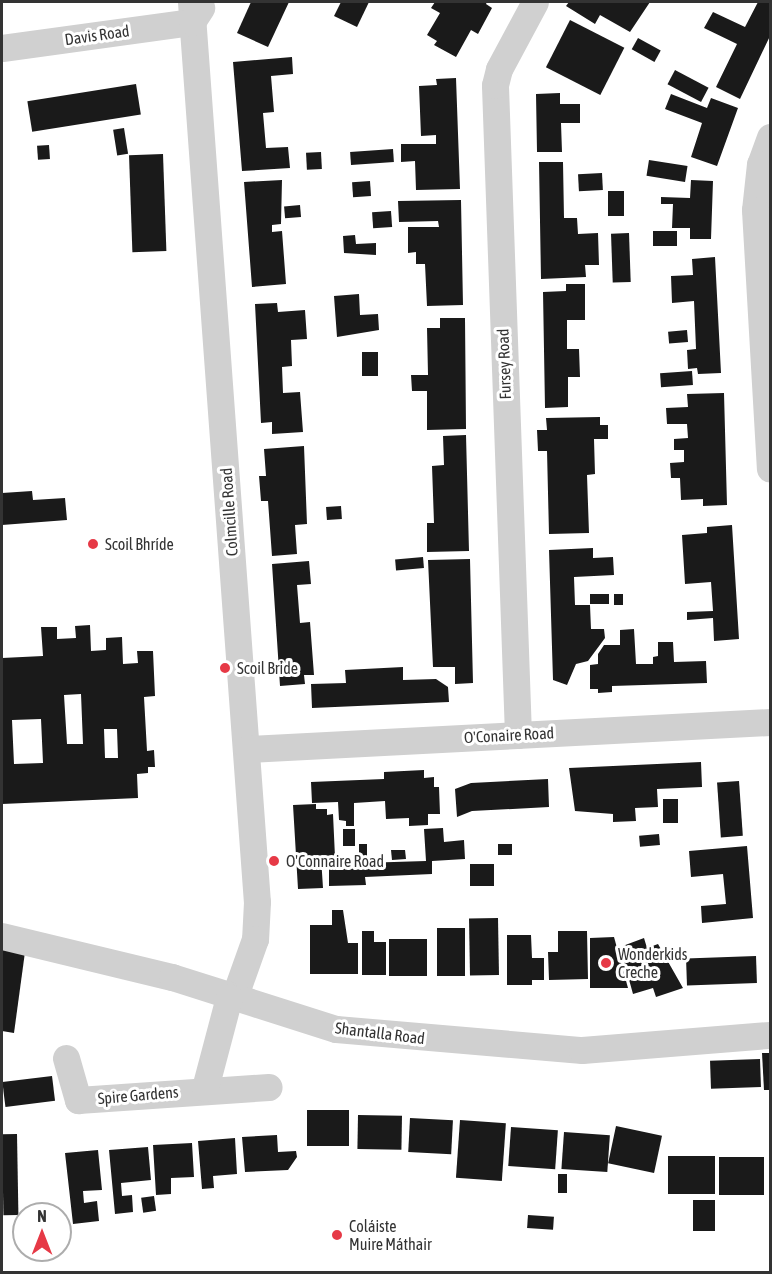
<!DOCTYPE html>
<meta charset="utf-8">
<style>
body{margin:0}
#map{position:relative;width:772px;height:1274px;overflow:hidden;background:#fff;font-family:"Asap Condensed",sans-serif}
div>[style]{position:absolute}
.building>*{inset:0;background:#1a1a1a;transform-origin:0 0}
.minor>*{height:27px;margin:-13.5px;padding:0 13.5px;transform-origin:13.5px;border-radius:13.5px;background:#d0d0d0}
.dots>*{width:16px;height:16px;translate:-50% -50%;box-sizing:border-box;border:3px solid #fff;border-radius:50%}
span{translate:-50% -50%;white-space:nowrap;text-align:center;line-height:1.15;-webkit-text-stroke:6px #fff;paint-order:stroke}
.street-label{font-size:16px;color:#333}
.poi-label{font-size:16px;color:#333}
.left{translate:0 -50%;text-align:left}
.frame{position:absolute;inset:0;border:3px solid #333;pointer-events:none}
.north{position:absolute;left:12px;top:1202px;width:60px;height:60px;box-sizing:border-box;background:#fff;border:2px solid #adadad;border-radius:50%;rotate:0deg;font-size:16px;font-weight:700;line-height:24px;text-align:center;color:#333}
.north::after{content:'';display:block;margin:auto;width:21px;height:27px;background:#e63946;clip-path:polygon(50% 0,100% 100%,50% 72%,0 100%)}
</style>
<div id="map">
<div class="building">
<i style="clip-path:polygon(251px 2px,289px 2px,268px 47px,237px 33px)"></i>
<i style="clip-path:polygon(341px 2px,369px 2px,357px 27px,334px 16px)"></i>
<i style="clip-path:polygon(435px 2px,487px 2px,486px 4px,492px 8px,478px 34px,471px 30px,456px 57px,434px 45px,437px 41px,427px 35px,440px 13px,431px 8px)"></i>
<i style="clip-path:polygon(569px 2px,650px 2px,630px 32px,600px 15px,595px 24px,566px 6px)"></i>
<i style="clip-path:polygon(758px 2px,770px 2px,770px 36px,740px 99px,716px 87px,737px 44px,704px 28px,713px 12px,745px 27px)"></i>
<i style="left:570px;top:20px;width:61px;height:53px;rotate:27deg"></i>
<i style="left:638px;top:38px;width:26px;height:13px;rotate:29deg"></i>
<i style="clip-path:polygon(292px 57px,293px 74px,271px 76px,274px 112px,263px 113px,266px 148px,288px 147px,290px 168px,242px 171px,233px 62px)"></i>
<i style="left:675px;top:70px;width:38px;height:16px;rotate:28deg"></i>
<i style="clip-path:polygon(456px 78px,460px 189px,416px 190px,415px 161px,401px 162px,401px 144px,436px 144px,436px 135px,421px 136px,419px 86px,437px 85px,436px 79px)"></i>
<i style="left:136px;top:84px;width:31px;height:110px;rotate:81deg"></i>
<i style="clip-path:polygon(560px 93px,560px 104px,580px 104px,580px 123px,561px 123px,562px 152px,537px 152px,536px 94px)"></i>
<i style="clip-path:polygon(671px 94px,707px 108px,711px 98px,738px 108px,717px 166px,691px 157px,702px 123px,665px 109px)"></i>
<i style="left:124px;top:128px;width:26px;height:11px;rotate:81deg"></i>
<i style="left:49px;top:145px;width:14px;height:12px;rotate:86deg"></i>
<i style="left:393px;top:149px;width:13px;height:43px;rotate:86deg"></i>
<i style="left:321px;top:152px;width:17px;height:15px;rotate:87deg"></i>
<i style="left:163px;top:154px;width:97px;height:34px;rotate:88deg"></i>
<i style="left:649px;top:160px;width:39px;height:16px;rotate:9deg"></i>
<i style="clip-path:polygon(539px 162px,563px 162px,564px 218px,577px 218px,578px 234px,598px 233px,599px 265px,585px 265px,586px 277px,541px 279px)"></i>
<i style="left:602px;top:173px;width:17px;height:24px;rotate:87deg"></i>
<i style="clip-path:polygon(282px 180px,281px 224px,272px 225px,272px 232px,282px 231px,286px 284px,252px 287px,244px 182px)"></i>
<i style="clip-path:polygon(691px 180px,713px 181px,711px 239px,690px 239px,690px 228px,672px 228px,673px 204px,661px 204px,661px 197px,690px 198px)"></i>
<i style="left:370px;top:181px;width:15px;height:18px;rotate:86deg"></i>
<i style="left:624px;top:191px;width:25px;height:16px;rotate:90deg"></i>
<i style="clip-path:polygon(461px 200px,463px 305px,427px 306px,425px 264px,416px 264px,416px 252px,408px 253px,408px 227px,439px 227px,438px 221px,399px 222px,398px 201px)"></i>
<i style="left:300px;top:205px;width:12px;height:16px;rotate:85deg"></i>
<i style="left:391px;top:211px;width:16px;height:19px;rotate:86deg"></i>
<i style="left:653px;top:231px;width:24px;height:15px"></i>
<i style="left:629px;top:233px;width:49px;height:18px;rotate:88deg"></i>
<i style="clip-path:polygon(355px 235px,356px 244px,376px 243px,376px 255px,344px 253px,343px 236px)"></i>
<i style="clip-path:polygon(715px 257px,721px 373px,698px 374px,697px 368px,688px 369px,687px 350px,696px 349px,694px 301px,672px 303px,671px 276px,693px 275px,692px 259px)"></i>
<i style="clip-path:polygon(566px 284px,585px 284px,585px 320px,567px 320px,567px 349px,579px 349px,580px 377px,568px 377px,568px 407px,545px 408px,543px 292px,566px 291px)"></i>
<i style="clip-path:polygon(359px 294px,360px 315px,378px 314px,379px 330px,337px 337px,334px 296px)"></i>
<i style="clip-path:polygon(277px 303px,278px 312px,305px 310px,307px 339px,291px 340px,292px 366px,282px 367px,283px 393px,300px 392px,303px 432px,272px 434px,272px 422px,261px 423px,255px 304px)"></i>
<i style="clip-path:polygon(440px 318px,465px 318px,466px 429px,427px 430px,427px 391px,412px 391px,411px 375px,428px 375px,427px 328px,440px 328px)"></i>
<i style="left:687px;top:330px;width:12px;height:19px;rotate:85deg"></i>
<i style="left:362px;top:352px;width:16px;height:24px"></i>
<i style="left:692px;top:371px;width:14px;height:32px;rotate:86deg"></i>
<i style="clip-path:polygon(724px 393px,727px 505px,703px 506px,703px 499px,681px 500px,680px 478px,671px 478px,670px 463px,684px 462px,684px 450px,674px 450px,674px 439px,688px 438px,687px 424px,667px 424px,666px 408px,688px 407px,687px 394px)"></i>
<i style="clip-path:polygon(600px 417px,600px 425px,608px 425px,608px 439px,594px 439px,595px 474px,587px 475px,589px 533px,549px 534px,547px 451px,538px 451px,537px 430px,547px 430px,546px 418px)"></i>
<i style="clip-path:polygon(466px 435px,469px 551px,427px 552px,427px 523px,434px 523px,432px 466px,444px 465px,443px 436px)"></i>
<i style="clip-path:polygon(304px 446px,307px 524px,295px 525px,297px 554px,272px 556px,268px 501px,261px 501px,259px 476px,266px 476px,264px 449px)"></i>
<i style="clip-path:polygon(32px 491px,33px 500px,65px 498px,67px 520px,2px 525px,2px 493px)"></i>
<i style="left:341px;top:506px;width:13px;height:15px;rotate:86deg"></i>
<i style="clip-path:polygon(732px 525px,739px 639px,714px 641px,713px 618px,687px 620px,687px 612px,713px 611px,711px 582px,685px 584px,682px 535px,707px 533px,707px 527px)"></i>
<i style="clip-path:polygon(593px 548px,593px 558px,613px 557px,614px 575px,574px 577px,575px 605px,590px 605px,591px 629px,604px 629px,605px 638px,588px 661px,576px 664px,567px 685px,553px 680px,549px 550px)"></i>
<i style="left:423px;top:557px;width:11px;height:28px;rotate:85deg"></i>
<i style="clip-path:polygon(470px 559px,473px 683px,455px 684px,455px 667px,433px 667px,428px 560px)"></i>
<i style="clip-path:polygon(309px 561px,311px 584px,297px 585px,300px 623px,310px 622px,314px 675px,304px 675px,305px 684px,280px 686px,272px 564px)"></i>
<i style="left:609px;top:594px;width:10px;height:19px;rotate:90deg"></i>
<i style="left:614px;top:594px;width:9px;height:11px"></i>
<i style="clip-path:polygon(evenodd,90px 625px,91px 651px,106px 650px,106px 638px,122px 637px,123px 664px,138px 663px,137px 651px,153px 651px,155px 696px,144px 697px,147px 751px,154px 750px,155px 767px,148px 767px,148px 773px,137px 774px,138px 798px,2px 804px,2px 658px,43px 656px,41px 627px,57px 627px,57px 639px,76px 638px,75px 626px,90px 625px,81px 694px,83px 744px,67px 744px,64px 695px,81px 694px,90px 625px,41px 719px,43px 763px,14px 764px,12px 720px,41px 719px,90px 625px,104px 729px,117px 729px,118px 758px,105px 758px,104px 729px)"></i>
<i style="clip-path:polygon(634px 629px,636px 664px,653px 664px,653px 657px,658px 656px,658px 642px,673px 642px,674px 662px,706px 661px,707px 683px,612px 686px,612px 692px,598px 693px,598px 689px,590px 689px,590px 665px,598px 664px,598px 654px,604px 645px,620px 645px,620px 630px)"></i>
<i style="clip-path:polygon(403px 667px,403px 680px,436px 679px,448px 687px,449px 702px,312px 708px,311px 684px,346px 683px,345px 670px)"></i>
<i style="clip-path:polygon(701px 762px,702px 787px,657px 789px,658px 807px,635px 808px,636px 821px,613px 822px,613px 814px,575px 811px,569px 768px)"></i>
<i style="clip-path:polygon(424px 770px,424px 778px,434px 777px,434px 787px,439px 787px,440px 814px,428px 814px,428px 825px,409px 826px,409px 818px,386px 819px,385px 801px,354px 803px,354px 826px,346px 826px,346px 821px,339px 820px,338px 802px,312px 803px,311px 782px,384px 779px,384px 772px)"></i>
<i style="clip-path:polygon(548px 779px,549px 807px,472px 811px,457px 817px,455px 789px,471px 783px)"></i>
<i style="left:739px;top:781px;width:55px;height:22px;rotate:86deg"></i>
<i style="left:663px;top:799px;width:15px;height:24px"></i>
<i style="clip-path:polygon(316px 804px,316px 809px,327px 809px,327px 815px,333px 814px,335px 857px,321px 857px,323px 888px,298px 889px,293px 805px)"></i>
<i style="clip-path:polygon(443px 828px,444px 842px,464px 840px,465px 859px,432px 861px,432px 874px,365px 877px,366px 885px,329px 886px,329px 864px,426px 861px,424px 829px)"></i>
<i style="left:355px;top:829px;width:17px;height:12px;rotate:90deg"></i>
<i style="left:659px;top:834px;width:11px;height:20px;rotate:85deg"></i>
<i style="left:359px;top:844px;width:8px;height:17px"></i>
<i style="left:498px;top:844px;width:14px;height:11px"></i>
<i style="clip-path:polygon(747px 846px,753px 918px,702px 923px,701px 906px,726px 904px,723px 874px,691px 877px,689px 851px)"></i>
<i style="clip-path:polygon(391px 850px,405px 850px,406px 859px,392px 860px)"></i>
<i style="left:494px;top:864px;width:22px;height:24px;rotate:90deg"></i>
<i style="clip-path:polygon(332px 910px,343px 910px,348px 943px,358px 943px,358px 974px,310px 974px,310px 925px,332px 925px)"></i>
<i style="left:498px;top:918px;width:57px;height:29px;rotate:89deg"></i>
<i style="left:465px;top:928px;width:48px;height:28px;rotate:90deg"></i>
<i style="clip-path:polygon(362px 931px,374px 931px,374px 942px,386px 942px,386px 975px,362px 975px)"></i>
<i style="clip-path:polygon(558px 931px,587px 931px,588px 979px,549px 980px,548px 952px,558px 952px)"></i>
<i style="clip-path:polygon(507px 935px,531px 935px,532px 958px,544px 958px,544px 980px,532px 980px,532px 985px,507px 985px)"></i>
<i style="clip-path:polygon(614px 937px,628px 988px,590px 988px,590px 938px)"></i>
<i style="clip-path:polygon(644px 938px,647px 948px,658px 944px,683px 988px,656px 997px,653px 988px,633px 994px,620px 947px)"></i>
<i style="left:389px;top:939px;width:38px;height:37px"></i>
<i style="clip-path:polygon(2px 949px,25px 952px,14px 1033px,2px 1031px)"></i>
<i style="left:756px;top:956px;width:27px;height:70px;rotate:88deg"></i>
<i style="clip-path:polygon(762px 1053px,770px 1053px,770px 1090px,764px 1090px)"></i>
<i style="left:760px;top:1059px;width:28px;height:50px;rotate:88deg"></i>
<i style="left:52px;top:1076px;width:25px;height:50px;rotate:83deg"></i>
<i style="left:307px;top:1110px;width:42px;height:36px"></i>
<i style="left:358px;top:1115px;width:44px;height:34px;rotate:1deg"></i>
<i style="left:410px;top:1118px;width:43px;height:34px;rotate:3deg"></i>
<i style="left:460px;top:1120px;width:46px;height:58px;rotate:4deg"></i>
<i style="left:616px;top:1126px;width:47px;height:38px;rotate:12deg"></i>
<i style="left:511px;top:1127px;width:47px;height:39px;rotate:4deg"></i>
<i style="left:564px;top:1132px;width:46px;height:37px;rotate:4deg"></i>
<i style="left:17px;top:1134px;width:81px;height:15px;rotate:89deg"></i>
<i style="clip-path:polygon(277px 1135px,278px 1152px,296px 1151px,297px 1157px,288px 1170px,245px 1172px,242px 1137px)"></i>
<i style="clip-path:polygon(235px 1138px,237px 1174px,213px 1176px,214px 1188px,202px 1189px,198px 1141px)"></i>
<i style="clip-path:polygon(192px 1143px,194px 1177px,171px 1178px,171px 1194px,156px 1195px,153px 1145px)"></i>
<i style="clip-path:polygon(148px 1147px,151px 1180px,121px 1183px,122px 1196px,132px 1195px,133px 1212px,115px 1214px,109px 1150px)"></i>
<i style="clip-path:polygon(98px 1150px,102px 1190px,83px 1191px,84px 1203px,97px 1201px,99px 1221px,73px 1224px,65px 1153px)"></i>
<i style="left:668px;top:1156px;width:47px;height:38px"></i>
<i style="left:719px;top:1157px;width:45px;height:38px"></i>
<i style="left:558px;top:1174px;width:9px;height:19px"></i>
<i style="left:154px;top:1196px;width:15px;height:13px;rotate:82deg"></i>
<i style="left:693px;top:1200px;width:22px;height:31px"></i>
<i style="left:528px;top:1215px;width:26px;height:13px;rotate:4deg"></i>
</div>
<div class="minor">
<i style="left:191px;top:2px;width:902px;rotate:85.81deg"></i>
<i style="left:257px;top:902px;width:37px;rotate:93deg"></i>
<i style="left:255px;top:939px;width:63px;rotate:109.6deg"></i>
<i style="left:2px;top:48px;width:192px;rotate:-7.8deg"></i>
<i style="left:192px;top:22px;width:17px;rotate:-57deg"></i>
<i style="left:770px;top:137px;width:29px;rotate:110deg"></i>
<i style="left:760px;top:164px;width:46px;rotate:96.2deg"></i>
<i style="left:755px;top:210px;width:259px;rotate:86.7deg"></i>
<i style="left:518px;top:735px;width:650px;rotate:-92.03deg"></i>
<i style="left:495px;top:85px;width:16px;rotate:-76deg"></i>
<i style="left:499px;top:69px;width:76px;rotate:-61.8deg"></i>
<i style="left:248px;top:749px;width:523px;rotate:-2.96deg"></i>
<i style="left:2px;top:936px;width:175px;rotate:13.6deg"></i>
<i style="left:172px;top:977px;width:172px;rotate:17.6deg"></i>
<i style="left:336px;top:1029px;width:247px;rotate:4.9deg"></i>
<i style="left:582px;top:1050px;width:189px;rotate:-4.6deg"></i>
<i style="left:66px;top:1058px;width:44px;rotate:74.1deg"></i>
<i style="left:78px;top:1100px;width:191px;rotate:-3.9deg"></i>
<i style="left:205px;top:1088px;width:94px;rotate:-75.2deg"></i>
</div>
<div class="dots">
<i style="left:93px;top:544px;background:#e63946"></i>
<i style="left:225px;top:668px;background:#e63946"></i>
<i style="left:274px;top:861px;background:#e63946"></i>
<i style="left:606px;top:963px;background:#e63946"></i>
<i style="left:337px;top:1235px;background:#e63946"></i>
</div>
<div class="street-label">
<span style="left:97px;top:35px;rotate:-8deg">Davis Road</span>
<span style="left:504px;top:364px;rotate:-92deg">Fursey Road</span>
<span style="left:229px;top:512px;rotate:-94deg">Colmcille Road</span>
<span style="left:509px;top:735px;rotate:-3deg">O'Conaire Road</span>
<span style="left:380px;top:1033px;rotate:7deg">Shantalla Road</span>
<span style="left:138px;top:1095px;rotate:-5deg">Spire Gardens</span>
</div>
<div class="poi-label">
<span class="left" style="left:105px;top:544px">Scoil Bhríde</span>
<span class="left" style="left:237px;top:668px">Scoil Bride</span>
<span class="left" style="left:286px;top:861px">O'Connaire Road</span>
<span class="left" style="left:618px;top:963px">Wonderkids<br>Creche</span>
<span class="left" style="left:349px;top:1235px">Coláiste<br>Muire Máthair</span>
</div>
<div class="frame"></div>
<div class="north">N</div>
</div>
